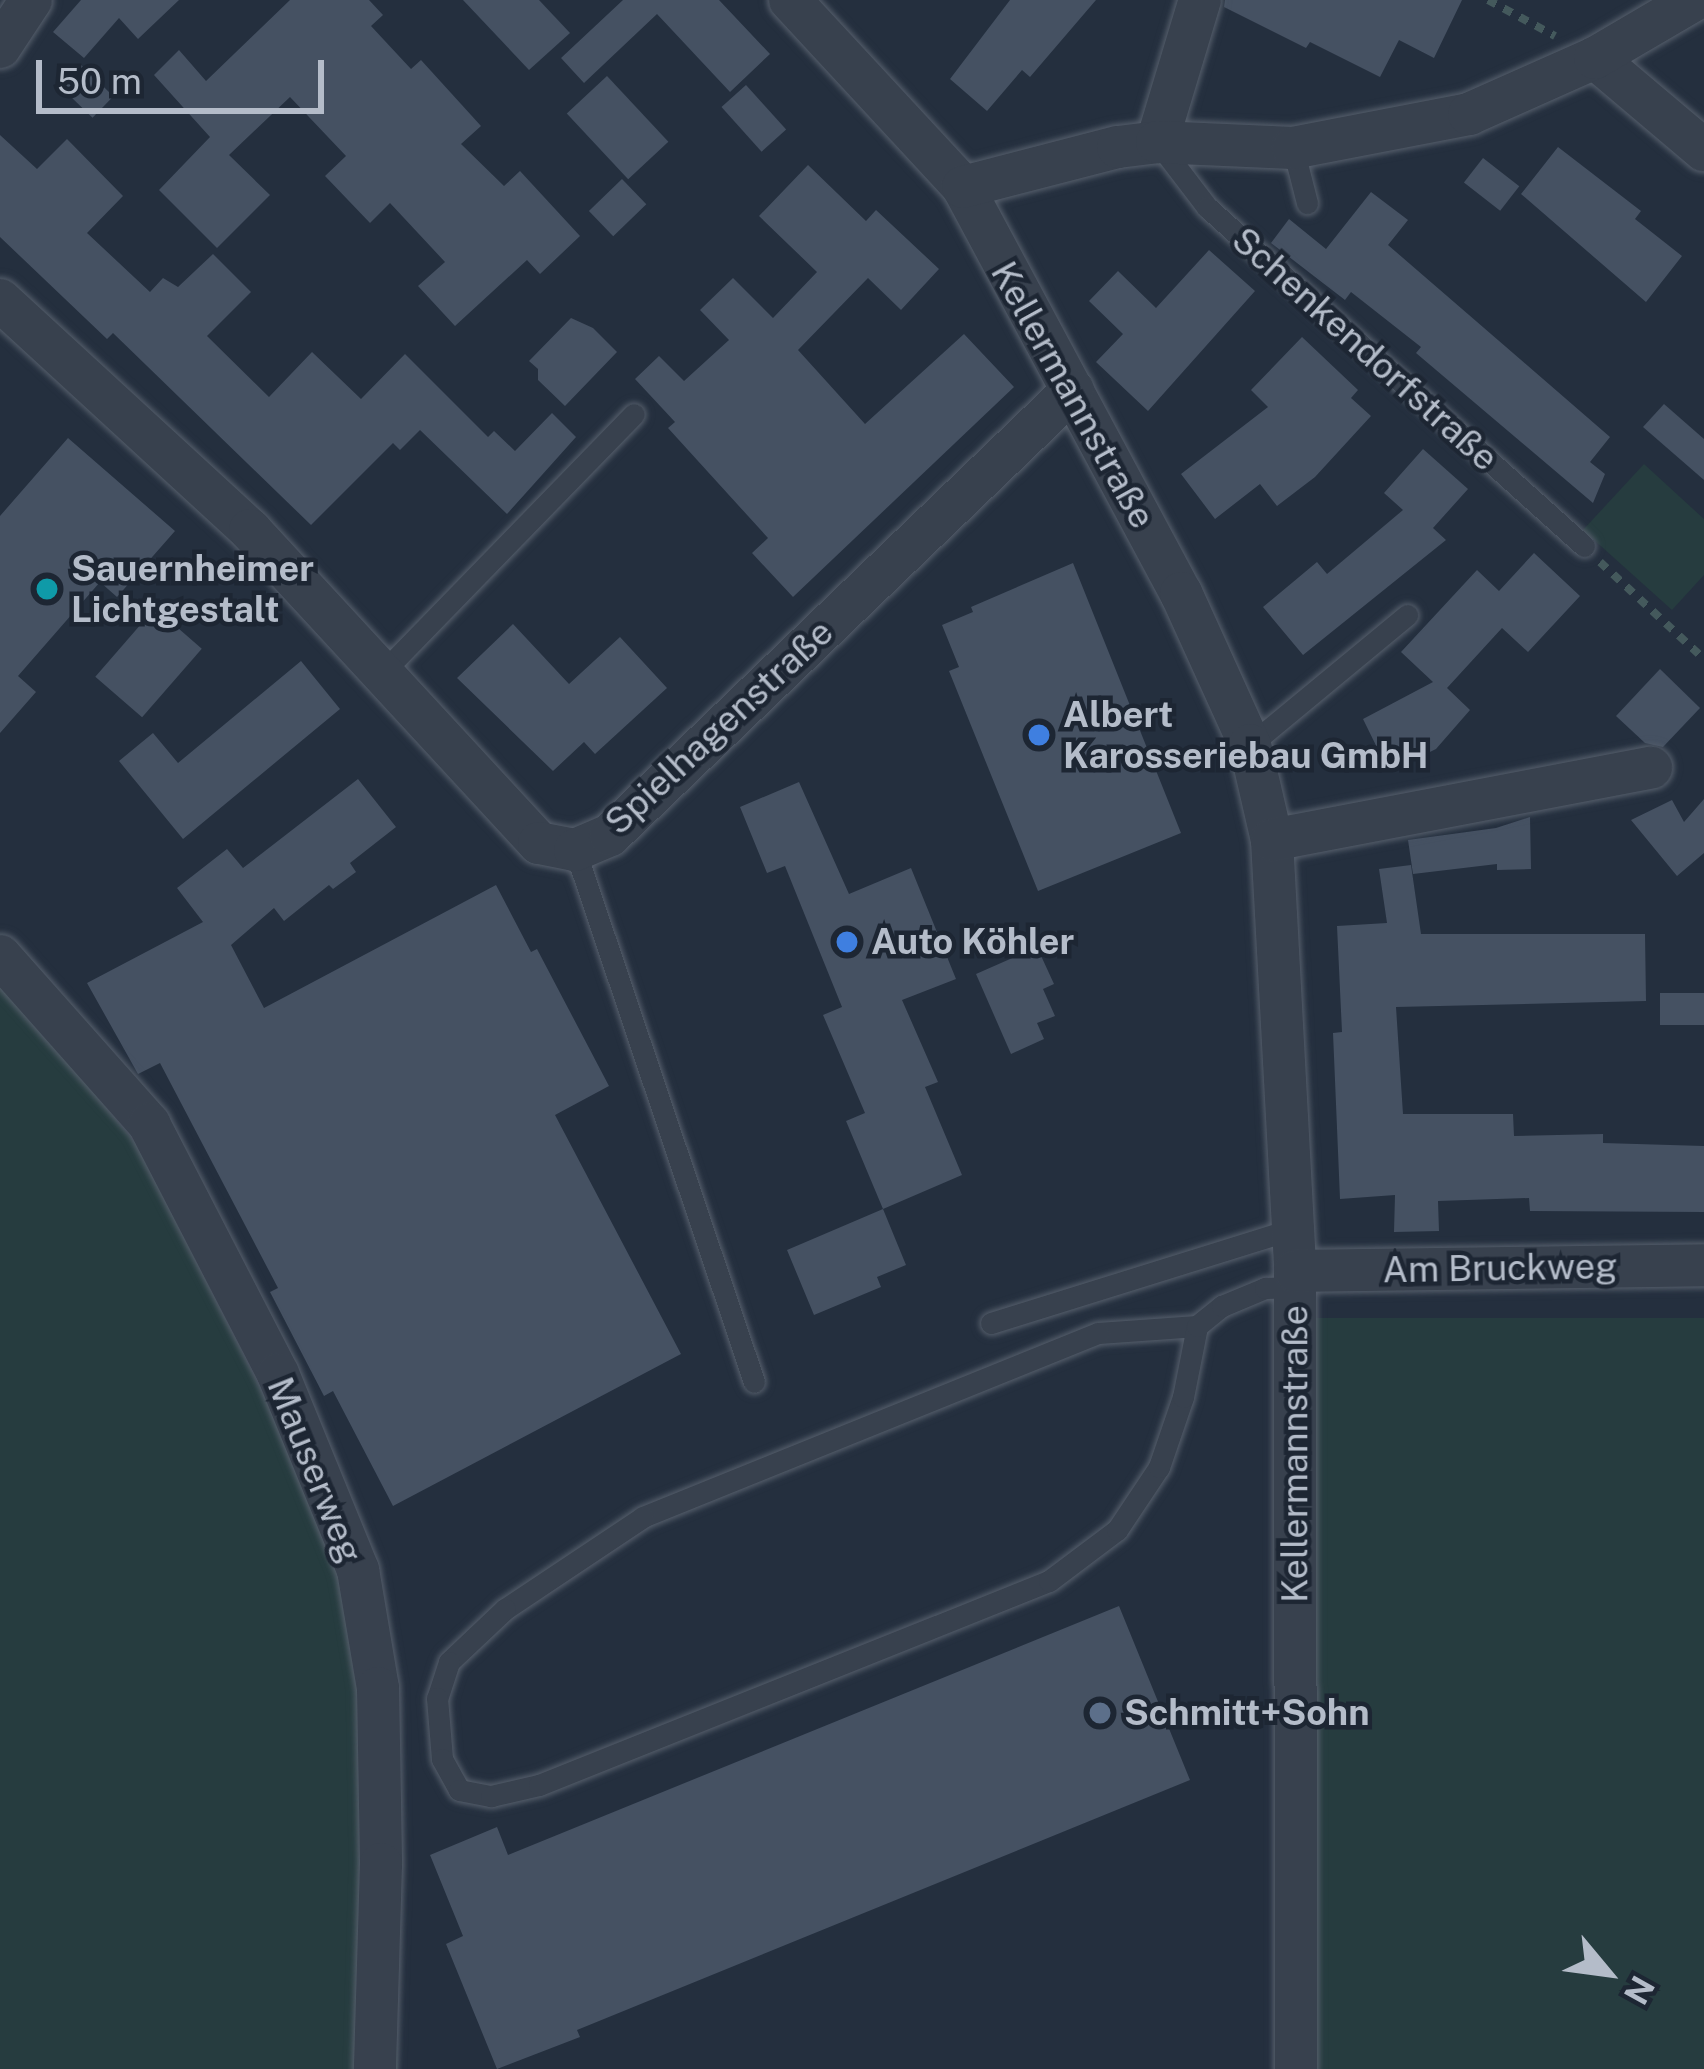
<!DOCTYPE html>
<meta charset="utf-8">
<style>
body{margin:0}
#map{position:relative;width:1704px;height:2069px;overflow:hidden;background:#242f3e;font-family:"Public Sans",sans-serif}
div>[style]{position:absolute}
.green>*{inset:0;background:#263c3f;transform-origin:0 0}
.building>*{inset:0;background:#455162;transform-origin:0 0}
.path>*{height:8px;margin-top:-4px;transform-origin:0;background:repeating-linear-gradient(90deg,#44595c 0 9px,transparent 0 18px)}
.roads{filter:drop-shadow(0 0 3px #565f6c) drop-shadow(0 0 3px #565f6c)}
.lane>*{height:21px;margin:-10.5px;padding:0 10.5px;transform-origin:10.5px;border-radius:10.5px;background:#38414e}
.street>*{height:42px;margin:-21px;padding:0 21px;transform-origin:21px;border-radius:21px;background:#38414e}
.dots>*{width:33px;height:33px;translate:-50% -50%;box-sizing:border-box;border:6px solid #1d2633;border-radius:50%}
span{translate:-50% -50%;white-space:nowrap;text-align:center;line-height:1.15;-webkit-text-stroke:9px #1d2633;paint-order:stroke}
.street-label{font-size:36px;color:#b4bcc9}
.poi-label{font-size:36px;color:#b4bcc9;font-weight:700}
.left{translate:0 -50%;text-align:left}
.north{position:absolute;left:1548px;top:1913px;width:120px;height:120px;-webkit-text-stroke:9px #1d2633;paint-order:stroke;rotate:119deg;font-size:33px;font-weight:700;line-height:48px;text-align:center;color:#b4bcc9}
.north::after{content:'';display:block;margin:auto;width:42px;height:54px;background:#b4bcc9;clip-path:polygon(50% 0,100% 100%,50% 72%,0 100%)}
.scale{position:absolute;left:36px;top:60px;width:288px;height:54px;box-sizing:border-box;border:6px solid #b4bcc9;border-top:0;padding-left:15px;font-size:36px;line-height:42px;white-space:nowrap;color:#b4bcc9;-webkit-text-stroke:9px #1d2633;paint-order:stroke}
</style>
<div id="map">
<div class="green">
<i style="clip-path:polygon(1644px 464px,1704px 519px,1704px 575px,1672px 610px,1583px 530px)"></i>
<i style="clip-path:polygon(0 980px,137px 1145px,380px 1624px,398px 2069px,0 2069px)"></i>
<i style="left:1704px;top:1318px;width:751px;height:390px;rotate:90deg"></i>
</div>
<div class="building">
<i style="clip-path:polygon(81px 0,179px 0,138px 39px,119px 18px,84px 58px,53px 32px)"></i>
<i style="clip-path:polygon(290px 0,369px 0,383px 15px,371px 26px,411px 69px,421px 60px,481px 126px,461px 144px,504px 186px,520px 171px,580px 236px,540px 274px,527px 260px,455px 326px,418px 286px,445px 262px,390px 203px,370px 223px,325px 176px,346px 156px,290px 97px,229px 155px,270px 195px,217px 248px,159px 190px,210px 137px,154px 75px,179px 50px,206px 81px)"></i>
<i style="clip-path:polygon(463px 0,539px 0,570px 33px,529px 70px)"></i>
<i style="clip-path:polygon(623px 0,719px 0,770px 54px,730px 92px,657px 14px,584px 83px,561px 58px)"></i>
<i style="clip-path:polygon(1010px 0,1096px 0,1030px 77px,1022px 70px,987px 111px,950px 79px)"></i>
<i style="clip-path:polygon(1225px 0,1462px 0,1434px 58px,1399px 40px,1380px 77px,1310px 42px,1306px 48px,1224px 7px)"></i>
<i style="left:81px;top:65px;width:45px;height:30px;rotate:44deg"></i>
<i style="left:607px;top:76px;width:90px;height:55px;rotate:47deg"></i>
<i style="left:746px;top:85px;width:60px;height:33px;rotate:48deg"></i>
<i style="clip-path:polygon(0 135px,37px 169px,67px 139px,123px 196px,87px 233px,150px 292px,163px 278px,178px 287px,213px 254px,251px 292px,207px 336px,269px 397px,312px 352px,361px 399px,405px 354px,488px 437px,494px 431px,515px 451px,552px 413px,576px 437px,507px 514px,420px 430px,400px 450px,393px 443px,311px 525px,113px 333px,107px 339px,0 237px)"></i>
<i style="clip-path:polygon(1558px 147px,1641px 211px,1635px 219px,1682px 256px,1646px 302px,1521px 194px)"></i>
<i style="left:1483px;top:158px;width:46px;height:31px;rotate:38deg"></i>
<i style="clip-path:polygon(808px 165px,866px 221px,876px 210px,939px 269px,901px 310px,868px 278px,798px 350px,865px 424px,964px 334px,1014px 387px,793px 597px,752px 553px,768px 538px,668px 428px,675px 422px,635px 379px,659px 356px,684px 381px,729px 340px,700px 310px,733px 278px,773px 318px,817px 272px,759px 216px)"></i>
<i style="left:622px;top:179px;width:35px;height:46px;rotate:46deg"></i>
<i style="clip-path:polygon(1371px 192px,1408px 220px,1388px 245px,1610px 437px,1590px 462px,1605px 474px,1593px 503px,1416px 353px,1421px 347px,1351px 292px,1345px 300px,1271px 243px,1289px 219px,1326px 249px)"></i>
<i style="clip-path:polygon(1209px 250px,1255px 291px,1148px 411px,1096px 362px,1123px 334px,1089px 301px,1118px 271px,1156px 308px)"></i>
<i style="clip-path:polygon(571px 318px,593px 328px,617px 352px,565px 406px,538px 380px,538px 369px,529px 361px)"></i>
<i style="clip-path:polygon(1302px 337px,1358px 390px,1351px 398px,1371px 416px,1315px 477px,1277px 506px,1260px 484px,1215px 519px,1181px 474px,1268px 407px,1251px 390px)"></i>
<i style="clip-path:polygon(1664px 404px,1704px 439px,1704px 480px,1643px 427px)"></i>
<i style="clip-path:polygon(68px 438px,175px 531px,117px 597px,100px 582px,18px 676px,36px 692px,0 733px,0 516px)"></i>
<i style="clip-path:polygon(1423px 449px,1468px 489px,1433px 528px,1446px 540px,1303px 655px,1263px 607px,1317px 562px,1327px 574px,1403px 510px,1384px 493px)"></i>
<i style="clip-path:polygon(1534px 553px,1580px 596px,1528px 652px,1502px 628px,1447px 688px,1470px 710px,1436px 749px,1389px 772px,1363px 719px,1433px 682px,1401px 652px,1477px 570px,1499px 591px)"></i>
<i style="clip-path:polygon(1073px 563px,1181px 833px,1038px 891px,949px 671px,959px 667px,942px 625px,973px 612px,971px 607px)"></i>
<i style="left:155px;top:608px;width:62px;height:91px;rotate:41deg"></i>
<i style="clip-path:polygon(513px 624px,569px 684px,620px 637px,667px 688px,595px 754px,584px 742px,553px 771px,457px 678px)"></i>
<i style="clip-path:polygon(301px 661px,340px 709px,183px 839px,119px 761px,153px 733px,178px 763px)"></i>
<i style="clip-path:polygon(1660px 669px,1700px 708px,1663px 747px,1645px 743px,1616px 716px)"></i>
<i style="clip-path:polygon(358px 779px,396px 827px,350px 863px,356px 872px,333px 889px,329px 885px,284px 921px,274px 908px,231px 945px,264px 1008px,496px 885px,531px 952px,537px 949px,609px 1086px,555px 1115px,681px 1354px,393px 1506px,333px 1391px,324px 1396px,270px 1292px,278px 1288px,160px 1063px,138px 1074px,87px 983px,203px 922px,177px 888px,227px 849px,243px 868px)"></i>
<i style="clip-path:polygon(799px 782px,849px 894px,911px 868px,956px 979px,902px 1000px,938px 1082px,925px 1087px,962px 1175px,883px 1209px,846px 1121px,865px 1113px,823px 1015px,842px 1007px,785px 866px,767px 873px,740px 807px)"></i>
<i style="clip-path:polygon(1704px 799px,1704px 853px,1677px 876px,1631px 820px,1672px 800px,1684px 822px)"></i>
<i style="clip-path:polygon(1530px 817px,1531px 869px,1497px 870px,1497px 864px,1413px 874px,1408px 840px,1496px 828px)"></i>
<i style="clip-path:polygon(1411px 865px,1421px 934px,1645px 934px,1646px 1001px,1396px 1007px,1403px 1114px,1513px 1114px,1514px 1136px,1603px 1134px,1603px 1143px,1704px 1146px,1704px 1212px,1530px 1211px,1529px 1198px,1438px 1201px,1439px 1231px,1394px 1232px,1395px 1195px,1340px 1199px,1333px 1033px,1342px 1032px,1337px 926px,1387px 923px,1379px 869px)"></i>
<i style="clip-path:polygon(1037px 947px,1054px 984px,1043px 989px,1055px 1016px,1037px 1023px,1044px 1039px,1011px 1054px,976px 974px)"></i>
<i style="left:1704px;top:993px;width:32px;height:44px;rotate:90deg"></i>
<i style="clip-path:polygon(883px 1209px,906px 1265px,877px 1277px,881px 1287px,814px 1315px,787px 1250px)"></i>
<i style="clip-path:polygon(1119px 1606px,1190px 1780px,577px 2030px,580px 2037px,497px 2069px,446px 1944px,463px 1936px,430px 1855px,497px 1827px,508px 1855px)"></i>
</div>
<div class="path">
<i style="left:1488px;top:0;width:76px;rotate:28.2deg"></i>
<i style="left:1600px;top:562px;width:142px;rotate:43deg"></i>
</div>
<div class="roads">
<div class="lane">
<i style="left:1158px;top:143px;width:81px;rotate:52.6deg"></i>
<i style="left:1207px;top:207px;width:507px;rotate:41.96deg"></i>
<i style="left:1293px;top:148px;width:57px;rotate:75.7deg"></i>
<i style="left:382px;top:673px;width:361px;rotate:-45.8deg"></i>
<i style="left:1250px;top:745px;width:204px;rotate:-39.6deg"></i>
<i style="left:575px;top:850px;width:561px;rotate:71.4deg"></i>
<i style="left:991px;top:1323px;width:315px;rotate:-17.3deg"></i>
<i style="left:1197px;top:1326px;width:99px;rotate:176deg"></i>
<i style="left:1098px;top:1333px;width:491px;rotate:158deg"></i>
<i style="left:643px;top:1517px;width:166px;rotate:146.3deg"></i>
<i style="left:505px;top:1609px;width:77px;rotate:136.6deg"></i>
<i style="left:449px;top:1662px;width:38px;rotate:108deg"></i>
<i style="left:437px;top:1698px;width:61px;rotate:85.3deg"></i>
<i style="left:442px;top:1759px;width:35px;rotate:61deg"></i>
<i style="left:459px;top:1790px;width:33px;rotate:11deg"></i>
<i style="left:491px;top:1796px;width:49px;rotate:-12.9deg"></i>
<i style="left:539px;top:1785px;width:549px;rotate:-21.8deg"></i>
<i style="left:1049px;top:1581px;width:85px;rotate:-36.9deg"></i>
<i style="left:1117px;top:1530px;width:76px;rotate:-56.3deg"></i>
<i style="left:1159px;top:1467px;width:74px;rotate:-71.1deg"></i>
<i style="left:1183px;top:1397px;width:72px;rotate:-78.8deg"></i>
<i style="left:1197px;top:1326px;width:32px;rotate:-39deg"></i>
<i style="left:1222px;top:1306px;width:47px;rotate:-22.7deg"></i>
<i style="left:1265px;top:1288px;width:30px;rotate:-2deg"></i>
</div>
<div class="street">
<i style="left:790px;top:0;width:255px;rotate:47.2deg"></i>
<i style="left:963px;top:187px;width:461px;rotate:61.8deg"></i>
<i style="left:1181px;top:593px;width:167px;rotate:65.6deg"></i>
<i style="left:1250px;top:745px;width:98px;rotate:77deg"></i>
<i style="left:1272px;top:840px;width:432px;rotate:86.9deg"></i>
<i style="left:1295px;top:1271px;width:798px;rotate:89.93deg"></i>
<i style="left:0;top:47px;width:56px;rotate:-56.6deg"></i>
<i style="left:1595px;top:58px;width:143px;rotate:40.2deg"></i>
<i style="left:1157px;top:142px;width:148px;rotate:-73.2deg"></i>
<i style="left:963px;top:187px;width:160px;rotate:-14.5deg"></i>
<i style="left:1118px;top:147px;width:39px;rotate:-7deg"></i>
<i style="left:1157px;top:142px;width:136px;rotate:2.5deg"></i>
<i style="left:1293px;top:148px;width:179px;rotate:-10.9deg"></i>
<i style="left:1469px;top:114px;width:138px;rotate:-24deg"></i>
<i style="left:1595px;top:58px;width:115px;rotate:-30.4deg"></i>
<i style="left:0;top:300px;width:340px;rotate:42.6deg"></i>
<i style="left:250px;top:530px;width:426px;rotate:47.3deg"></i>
<i style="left:539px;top:843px;width:37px;rotate:11deg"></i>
<i style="left:575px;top:850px;width:38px;rotate:-23deg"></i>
<i style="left:610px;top:835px;width:642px;rotate:-43.86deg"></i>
<i style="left:1272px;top:840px;width:386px;rotate:-10.8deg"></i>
<i style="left:0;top:956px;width:225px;rotate:48.4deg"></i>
<i style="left:149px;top:1124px;width:281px;rotate:62.7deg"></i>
<i style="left:278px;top:1374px;width:212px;rotate:67.8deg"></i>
<i style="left:358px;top:1570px;width:120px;rotate:80.4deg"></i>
<i style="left:378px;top:1688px;width:176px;rotate:89deg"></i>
<i style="left:381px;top:1864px;width:205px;rotate:91.7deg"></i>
<i style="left:1295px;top:1271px;width:409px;rotate:-0.8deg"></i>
</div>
</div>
<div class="dots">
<i style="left:47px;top:589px;background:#0f9aa8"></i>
<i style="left:1039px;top:735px;background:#3f7fe0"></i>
<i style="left:847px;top:942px;background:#3f7fe0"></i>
<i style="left:1100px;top:1713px;background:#5c6f8a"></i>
</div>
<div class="street-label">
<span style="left:1365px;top:349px;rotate:42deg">Schenkendorfstraße</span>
<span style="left:1073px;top:395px;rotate:61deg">Kellermannstraße</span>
<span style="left:719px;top:727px;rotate:-43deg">Spielhagenstraße</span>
<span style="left:1500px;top:1268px;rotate:-1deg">Am Bruckweg</span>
<span style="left:1295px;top:1454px;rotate:-90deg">Kellermannstraße</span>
<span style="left:315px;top:1470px;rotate:68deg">Mauserweg</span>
</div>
<div class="poi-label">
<span class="left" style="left:71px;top:589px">Sauernheimer<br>Lichtgestalt</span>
<span class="left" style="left:1063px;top:735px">Albert<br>Karosseriebau GmbH</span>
<span class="left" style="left:871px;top:942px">Auto Köhler</span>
<span class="left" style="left:1124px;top:1713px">Schmitt+Sohn</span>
</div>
<div class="north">N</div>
<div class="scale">50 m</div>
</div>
